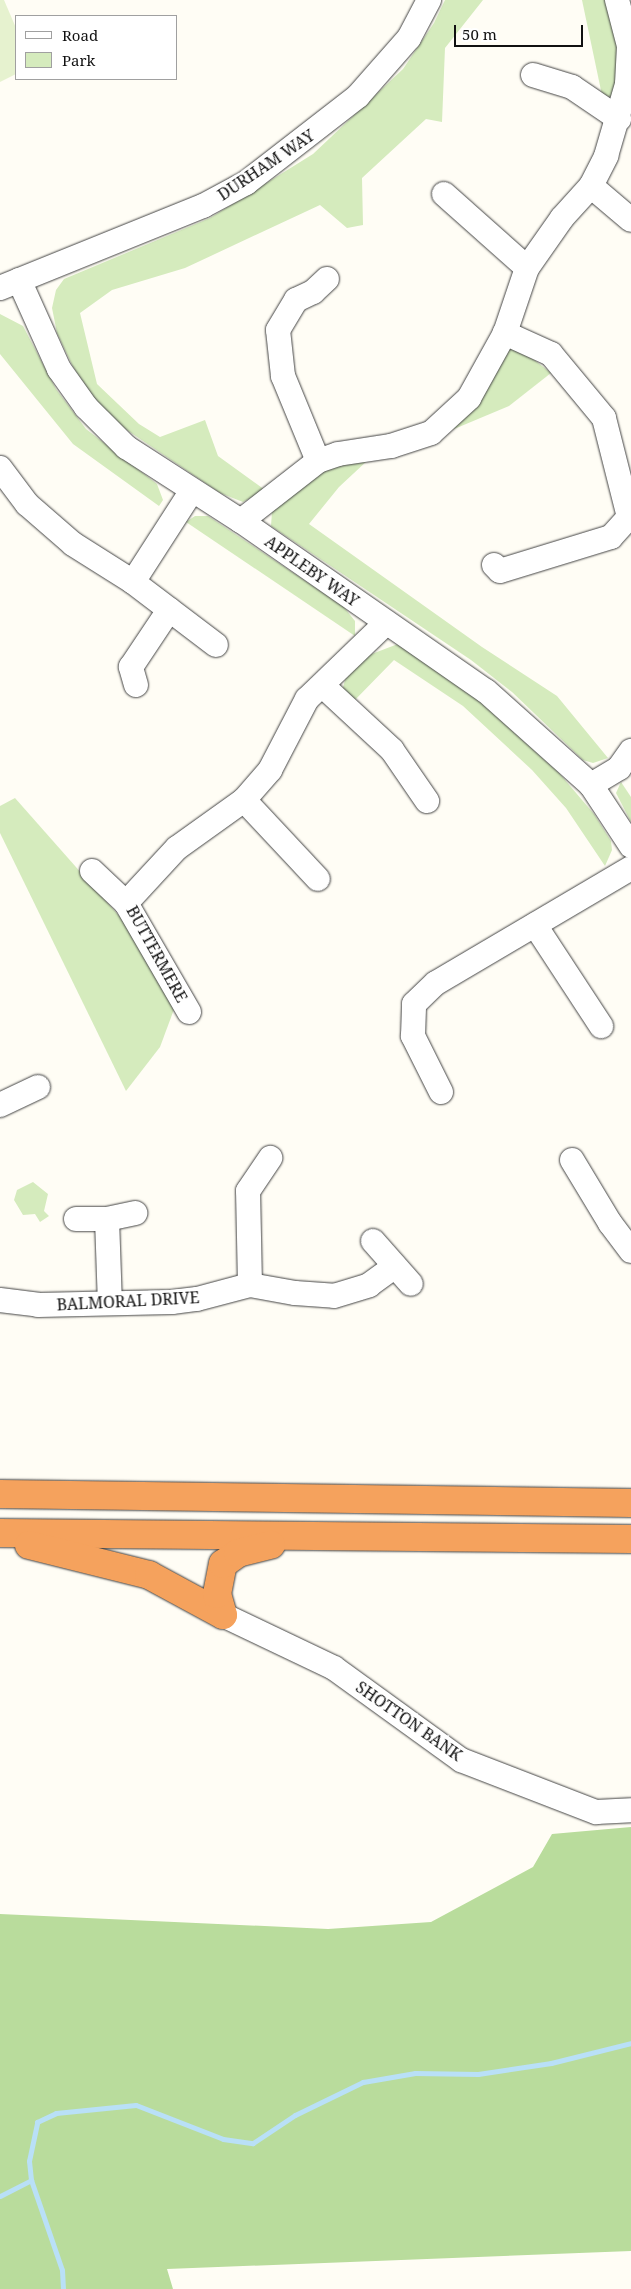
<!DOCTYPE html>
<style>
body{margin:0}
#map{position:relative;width:631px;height:2289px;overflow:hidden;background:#fffdf5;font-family:"Noto Serif",serif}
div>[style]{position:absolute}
.green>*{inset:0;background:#d5ebbd}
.forest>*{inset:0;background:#b9dc9c}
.pitch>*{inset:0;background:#e6f2cf}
.stream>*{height:5px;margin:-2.5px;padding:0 2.5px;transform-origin:2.5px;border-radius:2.5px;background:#b9e0f7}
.roads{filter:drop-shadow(0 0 1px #444) drop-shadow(0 0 1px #444)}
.minor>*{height:24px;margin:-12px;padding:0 12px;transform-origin:12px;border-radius:12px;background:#fff}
.highway>*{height:28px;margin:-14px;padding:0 14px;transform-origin:14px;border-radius:14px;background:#f5a25d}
span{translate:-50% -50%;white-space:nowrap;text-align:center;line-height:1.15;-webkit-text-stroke:5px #fff;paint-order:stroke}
.street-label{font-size:16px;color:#111}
.legend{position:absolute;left:15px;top:15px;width:162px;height:65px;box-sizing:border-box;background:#fff;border:1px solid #a0a0a0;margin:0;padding:6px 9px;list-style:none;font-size:15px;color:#111}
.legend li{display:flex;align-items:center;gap:10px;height:25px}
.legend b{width:25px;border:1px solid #a0a0a0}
.scale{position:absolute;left:454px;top:25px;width:129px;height:22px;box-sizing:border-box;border:2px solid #111;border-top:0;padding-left:6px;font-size:15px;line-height:18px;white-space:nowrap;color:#111;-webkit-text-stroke:4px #fff;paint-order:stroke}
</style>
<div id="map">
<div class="green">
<i style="clip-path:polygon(445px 0,483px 0,445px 48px,442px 122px,426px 119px,362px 178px,363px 225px,347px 228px,320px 205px,185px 268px,112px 290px,80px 313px,97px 384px,139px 424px,160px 437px,205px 420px,218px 456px,265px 490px,243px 502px,220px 493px,115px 422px,92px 395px,73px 367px,57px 333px,52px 308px,56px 290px,64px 279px,210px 218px,313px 154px,403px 69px,434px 23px)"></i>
<i style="clip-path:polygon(582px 0,608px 0,620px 60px,618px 92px,603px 100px)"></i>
<i style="clip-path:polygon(0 314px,23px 326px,56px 389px,86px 429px,157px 484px,163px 500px,159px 506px,73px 444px,0 354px)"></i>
<i style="clip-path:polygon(510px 348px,519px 348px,551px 373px,509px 406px,447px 432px)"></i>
<i style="clip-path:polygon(368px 460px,339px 487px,309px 524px,482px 647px,557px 696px,608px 758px,593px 763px,583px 760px,512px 692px,471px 660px,271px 526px,272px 512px,280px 503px,324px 467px)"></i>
<i style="clip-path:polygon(195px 516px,208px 516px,343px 606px,355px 621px,355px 636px,186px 522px)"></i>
<i style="clip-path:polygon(398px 644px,465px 688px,559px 773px,594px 814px,611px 841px,612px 850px,605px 866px,566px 808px,532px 770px,463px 706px,394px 660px,351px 704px,342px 691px,347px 673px,369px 655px)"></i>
<i style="clip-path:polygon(621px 782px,631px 797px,631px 822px,616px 793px)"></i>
<i style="clip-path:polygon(15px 798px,121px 918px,176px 1004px,160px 1047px,126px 1091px,0 833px,0 806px)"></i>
<i style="clip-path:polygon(33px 1182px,48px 1194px,44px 1211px,49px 1216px,40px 1222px,35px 1214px,23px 1215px,14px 1200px,17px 1190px)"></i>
</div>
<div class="forest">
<i style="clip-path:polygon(631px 1827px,631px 2251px,167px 2269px,173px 2289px,0 2289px,0 1914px,328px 1929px,431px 1922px,533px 1867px,552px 1834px)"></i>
</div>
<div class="pitch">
<i style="clip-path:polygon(0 0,4px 0,16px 28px,16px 74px,0 82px)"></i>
</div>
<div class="stream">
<i style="left:0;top:2196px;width:35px;rotate:-27deg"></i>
<i style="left:63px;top:2289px;width:19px;rotate:-93deg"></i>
<i style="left:62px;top:2270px;width:95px;rotate:-109deg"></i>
<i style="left:31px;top:2180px;width:19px;rotate:-96deg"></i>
<i style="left:29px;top:2161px;width:40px;rotate:-78deg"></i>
<i style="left:37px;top:2122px;width:21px;rotate:-25deg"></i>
<i style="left:56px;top:2113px;width:80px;rotate:-5.7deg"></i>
<i style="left:136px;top:2105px;width:93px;rotate:21.3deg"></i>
<i style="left:223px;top:2139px;width:30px;rotate:8deg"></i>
<i style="left:253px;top:2143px;width:50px;rotate:-33.7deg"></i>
<i style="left:295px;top:2115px;width:76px;rotate:-25.9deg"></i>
<i style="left:363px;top:2082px;width:53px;rotate:-9.8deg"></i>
<i style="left:415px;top:2073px;width:63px;rotate:0.9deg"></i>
<i style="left:478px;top:2074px;width:74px;rotate:-8.6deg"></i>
<i style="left:551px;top:2063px;width:82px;rotate:-14deg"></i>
</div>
<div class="roads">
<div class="minor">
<i style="left:533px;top:75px;width:41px;rotate:17.1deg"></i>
<i style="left:572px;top:87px;width:57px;rotate:34.2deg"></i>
<i style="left:591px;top:186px;width:52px;rotate:40.4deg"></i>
<i style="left:444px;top:194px;width:111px;rotate:41.7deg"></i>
<i style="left:19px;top:280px;width:98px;rotate:65.8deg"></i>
<i style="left:59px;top:369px;width:47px;rotate:54.6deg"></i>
<i style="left:86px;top:407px;width:57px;rotate:45deg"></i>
<i style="left:126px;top:447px;width:137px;rotate:32.8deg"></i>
<i style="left:241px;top:521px;width:298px;rotate:34.8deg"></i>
<i style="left:486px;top:691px;width:141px;rotate:41.8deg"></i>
<i style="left:591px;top:785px;width:73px;rotate:56.7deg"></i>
<i style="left:0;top:288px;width:219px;rotate:-22deg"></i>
<i style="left:203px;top:206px;width:49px;rotate:-28.1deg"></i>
<i style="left:246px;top:183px;width:142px;rotate:-37.8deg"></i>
<i style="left:358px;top:96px;width:77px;rotate:-48.7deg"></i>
<i style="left:409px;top:38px;width:43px;rotate:-62.2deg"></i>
<i style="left:318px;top:461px;width:92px;rotate:-112.4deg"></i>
<i style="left:283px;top:376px;width:46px;rotate:-96.2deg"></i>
<i style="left:278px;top:330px;width:35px;rotate:-59deg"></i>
<i style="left:296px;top:300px;width:19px;rotate:-25deg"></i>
<i style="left:313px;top:292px;width:19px;rotate:-43deg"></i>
<i style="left:0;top:468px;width:45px;rotate:53.1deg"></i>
<i style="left:27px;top:504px;width:61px;rotate:41deg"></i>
<i style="left:73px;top:544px;width:71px;rotate:32.3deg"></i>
<i style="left:133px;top:582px;width:104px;rotate:37.2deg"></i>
<i style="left:241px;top:521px;width:98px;rotate:-37.9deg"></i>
<i style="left:318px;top:461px;width:21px;rotate:-19deg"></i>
<i style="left:338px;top:454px;width:54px;rotate:-8.6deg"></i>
<i style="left:391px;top:446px;width:42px;rotate:-18deg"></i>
<i style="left:431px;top:433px;width:52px;rotate:-42.6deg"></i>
<i style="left:469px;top:398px;width:74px;rotate:-61deg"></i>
<i style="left:505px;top:333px;width:69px;rotate:-71.3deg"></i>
<i style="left:527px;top:268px;width:61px;rotate:-55deg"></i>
<i style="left:562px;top:218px;width:43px;rotate:-47.8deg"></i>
<i style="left:591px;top:186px;width:34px;rotate:-63deg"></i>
<i style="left:606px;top:156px;width:75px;rotate:-73.7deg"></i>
<i style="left:627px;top:84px;width:38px;rotate:-87deg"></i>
<i style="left:629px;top:46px;width:48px;rotate:-104.6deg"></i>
<i style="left:494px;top:565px;width:8px;rotate:45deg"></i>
<i style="left:500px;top:571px;width:116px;rotate:-17deg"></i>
<i style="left:611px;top:537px;width:27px;rotate:-48deg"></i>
<i style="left:629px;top:517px;width:102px;rotate:-104.2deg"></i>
<i style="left:604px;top:418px;width:83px;rotate:-129.6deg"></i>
<i style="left:551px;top:354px;width:51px;rotate:-155.5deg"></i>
<i style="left:133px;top:582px;width:107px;rotate:-57.2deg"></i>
<i style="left:136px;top:685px;width:19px;rotate:-106deg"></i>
<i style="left:131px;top:667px;width:69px;rotate:-56.3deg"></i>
<i style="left:323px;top:686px;width:94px;rotate:42.8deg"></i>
<i style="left:392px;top:750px;width:62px;rotate:55.5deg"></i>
<i style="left:591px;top:785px;width:33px;rotate:-31deg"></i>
<i style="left:619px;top:768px;width:21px;rotate:-55deg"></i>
<i style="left:244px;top:800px;width:108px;rotate:46.9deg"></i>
<i style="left:92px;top:871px;width:47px;rotate:43.3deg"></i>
<i style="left:535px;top:925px;width:121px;rotate:56.8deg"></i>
<i style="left:189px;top:1012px;width:126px;rotate:-120deg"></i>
<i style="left:126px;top:903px;width:75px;rotate:-47.2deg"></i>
<i style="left:177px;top:848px;width:82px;rotate:-35.6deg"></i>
<i style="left:244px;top:800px;width:40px;rotate:-49deg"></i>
<i style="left:270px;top:770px;width:80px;rotate:-62.5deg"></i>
<i style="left:307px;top:699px;width:110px;rotate:-43.9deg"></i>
<i style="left:441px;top:1092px;width:63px;rotate:-116.6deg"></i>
<i style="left:413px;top:1036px;width:32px;rotate:-88deg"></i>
<i style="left:414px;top:1004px;width:30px;rotate:-44deg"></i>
<i style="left:436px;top:983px;width:226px;rotate:-30.5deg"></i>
<i style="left:0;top:1105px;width:42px;rotate:-25.3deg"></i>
<i style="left:572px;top:1160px;width:74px;rotate:58.9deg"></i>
<i style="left:610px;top:1223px;width:35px;rotate:53deg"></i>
<i style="left:76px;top:1219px;width:31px"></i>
<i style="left:107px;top:1219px;width:29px;rotate:-12deg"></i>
<i style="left:107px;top:1219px;width:84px;rotate:88deg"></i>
<i style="left:373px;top:1241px;width:57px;rotate:48.5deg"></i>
<i style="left:250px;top:1285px;width:94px;rotate:-91.2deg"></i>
<i style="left:248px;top:1191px;width:40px;rotate:-56deg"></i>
<i style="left:0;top:1300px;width:38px;rotate:7deg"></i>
<i style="left:38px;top:1305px;width:134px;rotate:-1.3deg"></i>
<i style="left:172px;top:1302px;width:25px;rotate:-7deg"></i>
<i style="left:197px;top:1299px;width:55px;rotate:-14.8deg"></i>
<i style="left:250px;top:1285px;width:46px;rotate:10.1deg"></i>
<i style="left:295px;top:1293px;width:39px;rotate:4deg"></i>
<i style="left:334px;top:1296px;width:37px;rotate:-17deg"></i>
<i style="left:369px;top:1285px;width:32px;rotate:-36deg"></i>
<i style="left:223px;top:1615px;width:123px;rotate:25.5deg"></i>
<i style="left:334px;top:1668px;width:157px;rotate:35.9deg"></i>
<i style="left:461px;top:1760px;width:145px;rotate:21.1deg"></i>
<i style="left:596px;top:1812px;width:35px;rotate:-3deg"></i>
</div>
<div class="highway">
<i style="left:0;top:1494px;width:631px;rotate:0.82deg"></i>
<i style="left:0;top:1533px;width:631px;rotate:0.54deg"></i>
<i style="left:29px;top:1545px;width:124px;rotate:14deg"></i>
<i style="left:149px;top:1575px;width:84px;rotate:28.4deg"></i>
<i style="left:223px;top:1615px;width:22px;rotate:-106deg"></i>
<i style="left:217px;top:1594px;width:31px;rotate:-79deg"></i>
<i style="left:223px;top:1564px;width:19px;rotate:-36deg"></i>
<i style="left:238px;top:1553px;width:34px;rotate:-14deg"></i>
</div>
</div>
<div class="street-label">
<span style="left:266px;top:165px;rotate:-34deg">DURHAM WAY</span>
<span style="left:312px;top:571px;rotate:35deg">APPLEBY WAY</span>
<span style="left:157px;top:954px;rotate:61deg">BUTTERMERE</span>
<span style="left:128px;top:1301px;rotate:-3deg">BALMORAL DRIVE</span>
<span style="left:409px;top:1721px;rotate:35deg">SHOTTON BANK</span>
</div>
<ul class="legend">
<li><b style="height:6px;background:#fff"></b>Road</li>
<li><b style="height:14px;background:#d5ebbd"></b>Park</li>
</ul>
<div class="scale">50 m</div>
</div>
